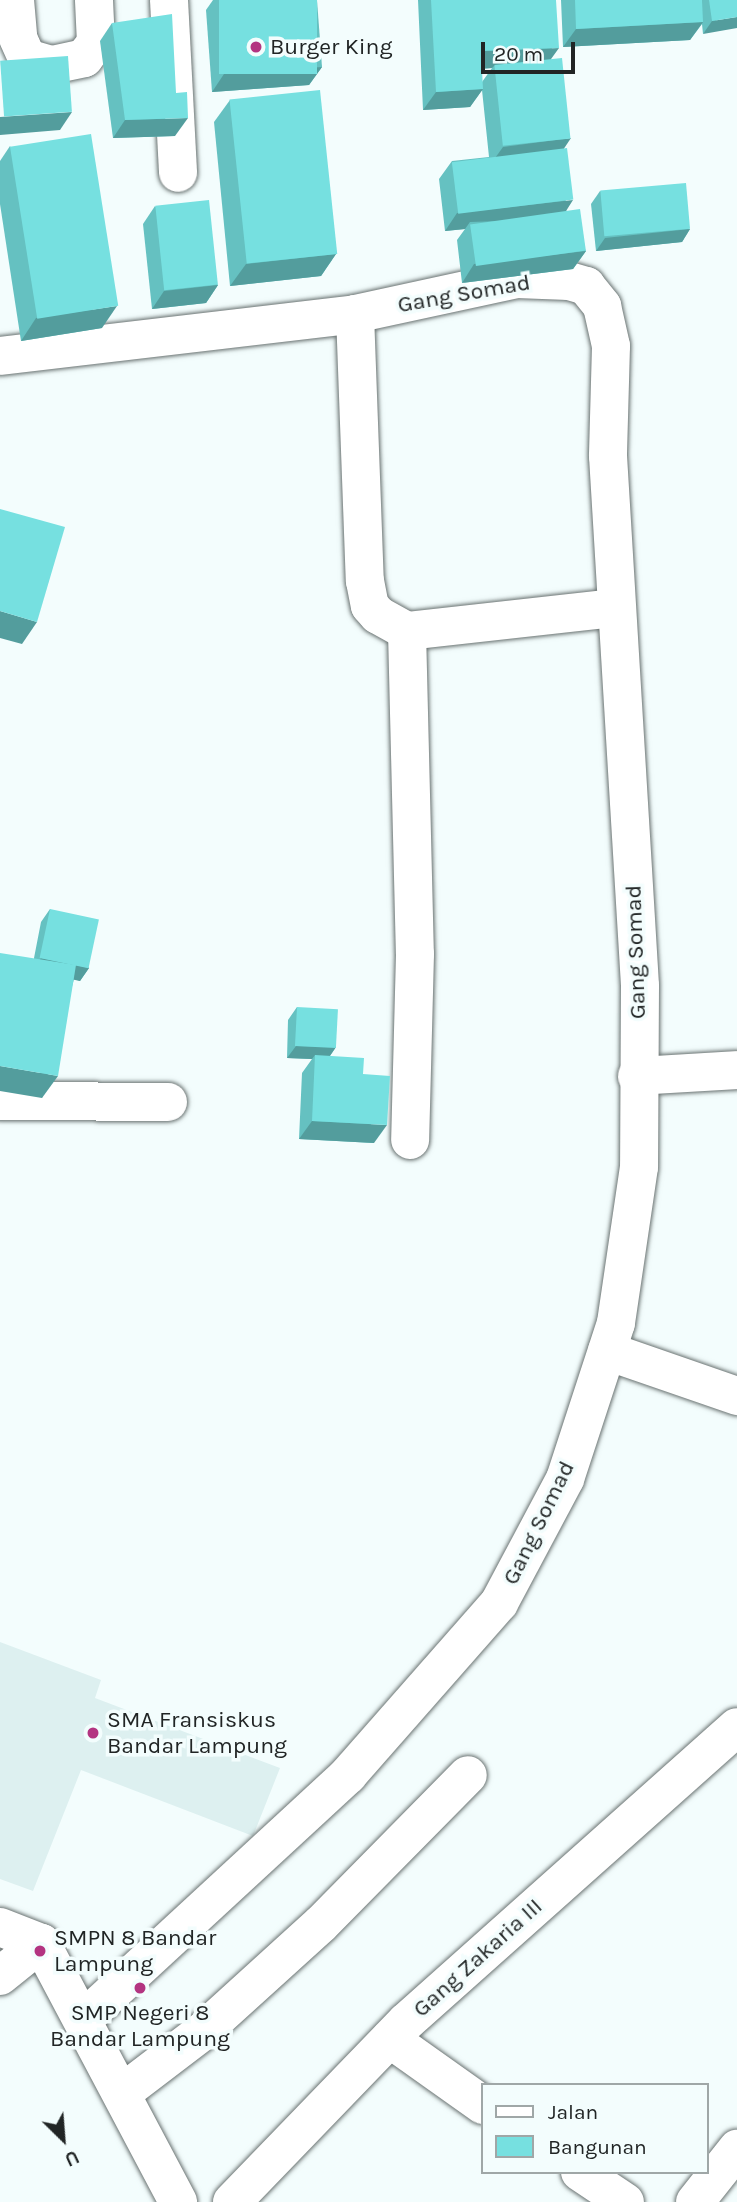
<!DOCTYPE html>
<style>
body{margin:0}
#map{position:relative;width:737px;height:2202px;overflow:hidden;background:#f3fdfd;font-family:Karla,sans-serif}
div>[style]{position:absolute}
.built>*{inset:0;background:#ddf0f0}
.roads{filter:drop-shadow(0 0 2px #6a7372) drop-shadow(0 0 2px #6a7372)}
.minor>*{height:38px;margin:-19px;padding:0 19px;transform-origin:19px;border-radius:19px;background:#fff}
.wall>*{inset:0;background:#65c1c1}
.shaded-wall>*{inset:0;background:#539d9d}
.building>*{inset:0;background:#76e0e0;transform-origin:0 0}
.dots>*{width:19px;height:19px;translate:-50% -50%;box-sizing:border-box;border:4px solid #f3fdfd;border-radius:50%}
span{translate:-50% -50%;white-space:nowrap;text-align:center;line-height:1.15;-webkit-text-stroke:7px #f3fdfd;paint-order:stroke}
.poi-label{font-size:23px;color:#212525}
.left{translate:0 -50%;text-align:left}
.street-label{font-size:23px;color:#212525}
.legend{position:absolute;left:481px;top:2083px;width:228px;height:91px;box-sizing:border-box;background:#f3fdfd;border:2px solid #9fa7a7;margin:0;padding:9px 12px;list-style:none;font-size:21px;color:#212525}
.legend li{display:flex;align-items:center;gap:14px;height:35px}
.legend b{width:35px;border:2px solid #9fa7a7}
.north{position:absolute;left:28px;top:2104px;width:70px;height:70px;-webkit-text-stroke:5px #f3fdfd;paint-order:stroke;rotate:155deg;font-size:19px;font-weight:700;line-height:28px;text-align:center;color:#212525}
.north::after{content:'';display:block;margin:auto;width:24px;height:32px;background:#212525;clip-path:polygon(50% 0,100% 100%,50% 72%,0 100%)}
.scale{position:absolute;left:481px;top:42px;width:94px;height:32px;box-sizing:border-box;border:4px solid #212525;border-top:0;padding-left:9px;font-size:21px;line-height:24px;white-space:nowrap;color:#212525;-webkit-text-stroke:5px #f3fdfd;paint-order:stroke}
</style>
<div id="map">
<div class="built">
<i style="clip-path:polygon(0 1642px,101px 1680px,95px 1698px,280px 1768px,253px 1836px,81px 1770px,33px 1891px,0 1879px)"></i>
</div>
<div class="roads">
<div class="minor">
<i style="left:15px;top:0;width:38px;rotate:85deg"></i>
<i style="left:18px;top:38px;width:22px;rotate:66deg"></i>
<i style="left:27px;top:58px;width:26px;rotate:16deg"></i>
<i style="left:52px;top:65px;width:33px;rotate:-12deg"></i>
<i style="left:84px;top:58px;width:19px;rotate:-51deg"></i>
<i style="left:96px;top:43px;width:43px;rotate:-92.7deg"></i>
<i style="left:169px;top:0;width:173px;rotate:87deg"></i>
<i style="left:355px;top:314px;width:267px;rotate:87.9deg"></i>
<i style="left:365px;top:581px;width:25px;rotate:79deg"></i>
<i style="left:370px;top:606px;width:12px;rotate:48deg"></i>
<i style="left:378px;top:615px;width:33px;rotate:29deg"></i>
<i style="left:407px;top:631px;width:209px;rotate:-6.3deg"></i>
<i style="left:0;top:356px;width:357px;rotate:-6.7deg"></i>
<i style="left:355px;top:314px;width:166px;rotate:-12.2deg"></i>
<i style="left:517px;top:279px;width:52px;rotate:2.2deg"></i>
<i style="left:569px;top:281px;width:18px;rotate:16deg"></i>
<i style="left:586px;top:286px;width:26px;rotate:51deg"></i>
<i style="left:602px;top:306px;width:41px;rotate:77.3deg"></i>
<i style="left:611px;top:346px;width:110px;rotate:91.6deg"></i>
<i style="left:608px;top:456px;width:531px;rotate:86.54deg"></i>
<i style="left:640px;top:986px;width:181px;rotate:90.3deg"></i>
<i style="left:639px;top:1167px;width:158px;rotate:98.4deg"></i>
<i style="left:616px;top:1323px;width:164px;rotate:108.1deg"></i>
<i style="left:565px;top:1479px;width:140px;rotate:118deg"></i>
<i style="left:499px;top:1603px;width:229px;rotate:131.3deg"></i>
<i style="left:348px;top:1775px;width:359px;rotate:137.3deg"></i>
<i style="left:407px;top:631px;width:323px;rotate:88.6deg"></i>
<i style="left:415px;top:954px;width:186px;rotate:91.5deg"></i>
<i style="left:637px;top:1076px;width:100px;rotate:-3.4deg"></i>
<i style="left:0;top:1101px;width:168px;rotate:0.3deg"></i>
<i style="left:607px;top:1351px;width:138px;rotate:19.1deg"></i>
<i style="left:0;top:1927px;width:44px;rotate:21.3deg"></i>
<i style="left:41px;top:1943px;width:293px;rotate:62.1deg"></i>
<i style="left:0;top:1976px;width:53px;rotate:-38.8deg"></i>
<i style="left:390px;top:2039px;width:114px;rotate:35.4deg"></i>
<i style="left:122px;top:2093px;width:102px;rotate:-37.4deg"></i>
<i style="left:203px;top:2031px;width:159px;rotate:-42.2deg"></i>
<i style="left:321px;top:1924px;width:209px;rotate:-45.4deg"></i>
<i style="left:580px;top:2172px;width:54px;rotate:33.7deg"></i>
<i style="left:232px;top:2202px;width:250px;rotate:-46deg"></i>
<i style="left:406px;top:2022px;width:443px;rotate:-41.7deg"></i>
<i style="left:695px;top:2202px;width:68px;rotate:-51.6deg"></i>
</div>
</div>
<div class="wall">
<i style="clip-path:polygon(213px 0,317px 0,322px 67px,309px 85px,212px 92px,206px 10px)"></i>
<i style="clip-path:polygon(evenodd,418px 0,556px 0,551px 59px,564px 149px,566px 210px,586px 251px,573px 269px,462px 283px,457px 240px,465px 229px,445px 231px,439px 179px,452px 161px,489px 157px,482px 90px,470px 107px,423px 110px,418px 0,492px 68px,482px 82px,482px 69px,492px 68px)"></i>
<i style="clip-path:polygon(561px 0,737px 0,703px 34px,702px 24px,690px 40px,563px 47px)"></i>
<i style="clip-path:polygon(112px 23px,175px 136px,113px 138px,100px 41px)"></i>
<i style="clip-path:polygon(230px 100px,336px 254px,321px 276px,230px 286px,214px 122px)"></i>
<i style="clip-path:polygon(10px 146px,102px 328px,21px 341px,0 204px,0 161px)"></i>
<i style="clip-path:polygon(600px 191px,690px 229px,682px 242px,596px 251px,591px 204px)"></i>
<i style="clip-path:polygon(155px 206px,218px 285px,206px 303px,152px 309px,143px 224px)"></i>
<i style="clip-path:polygon(50px 909px,89px 968px,80px 981px,74px 979px,42px 1098px,34px 958px,41px 922px)"></i>
<i style="clip-path:polygon(297px 1007px,336px 1047px,330px 1056px,363px 1074px,374px 1143px,299px 1139px,302px 1073px,312px 1059px,287px 1058px,288px 1020px)"></i>
</div>
<div class="shaded-wall">
<i style="clip-path:polygon(737px 17px,737px 28px,703px 34px,712px 21px)"></i>
<i style="clip-path:polygon(703px 22px,690px 40px,563px 47px,576px 29px)"></i>
<i style="clip-path:polygon(559px 48px,546px 66px,494px 66px,492px 68px,468px 69px,481px 51px)"></i>
<i style="clip-path:polygon(322px 67px,309px 85px,212px 92px,224px 74px)"></i>
<i style="clip-path:polygon(483px 89px,470px 107px,423px 110px,436px 92px)"></i>
<i style="clip-path:polygon(72px 112px,60px 130px,0 135px,0 117px)"></i>
<i style="clip-path:polygon(188px 118px,175px 136px,113px 138px,125px 120px)"></i>
<i style="clip-path:polygon(571px 138px,559px 156px,490px 165px,503px 147px)"></i>
<i style="clip-path:polygon(573px 200px,561px 219px,470px 222px,465px 229px,445px 231px,457px 213px)"></i>
<i style="clip-path:polygon(690px 229px,682px 242px,596px 251px,605px 238px)"></i>
<i style="clip-path:polygon(586px 251px,573px 269px,462px 283px,474px 264px)"></i>
<i style="clip-path:polygon(336px 254px,321px 276px,230px 286px,246px 264px)"></i>
<i style="clip-path:polygon(218px 285px,206px 303px,152px 309px,164px 291px)"></i>
<i style="clip-path:polygon(117px 306px,102px 328px,21px 341px,36px 318px)"></i>
<i style="clip-path:polygon(0 611px,37px 622px,22px 644px,0 638px)"></i>
<i style="clip-path:polygon(41px 958px,89px 968px,80px 981px,32px 971px)"></i>
<i style="clip-path:polygon(296px 1046px,336px 1047px,327px 1060px,315px 1055px,312px 1059px,287px 1058px)"></i>
<i style="clip-path:polygon(0 1066px,58px 1076px,42px 1098px,0 1091px)"></i>
<i style="clip-path:polygon(312px 1121px,387px 1125px,374px 1143px,299px 1139px)"></i>
</div>
<div class="building">
<i style="left:219px;top:0;width:98px;height:74px"></i>
<i style="clip-path:polygon(431px 0,556px 0,559px 48px,481px 51px,483px 89px,436px 92px)"></i>
<i style="clip-path:polygon(575px 0,702px 0,703px 22px,576px 29px)"></i>
<i style="clip-path:polygon(709px 0,737px 0,737px 17px,712px 21px)"></i>
<i style="clip-path:polygon(172px 14px,176px 93px,187px 92px,188px 118px,125px 120px,112px 23px)"></i>
<i style="left:68px;top:56px;width:56px;height:68px;rotate:86deg"></i>
<i style="left:562px;top:58px;width:81px;height:68px;rotate:84deg"></i>
<i style="left:320px;top:90px;width:165px;height:91px;rotate:84deg"></i>
<i style="left:91px;top:134px;width:174px;height:82px;rotate:81deg"></i>
<i style="left:567px;top:148px;width:52px;height:116px;rotate:83deg"></i>
<i style="left:686px;top:183px;width:46px;height:86px;rotate:85deg"></i>
<i style="left:209px;top:200px;width:85px;height:54px;rotate:84deg"></i>
<i style="left:580px;top:209px;width:42px;height:111px;rotate:82deg"></i>
<i style="clip-path:polygon(0 509px,65px 527px,37px 622px,0 611px)"></i>
<i style="left:50px;top:909px;width:50px;height:50px;rotate:12deg"></i>
<i style="clip-path:polygon(0 953px,76px 965px,58px 1076px,0 1066px)"></i>
<i style="left:297px;top:1007px;width:41px;height:39px;rotate:3deg"></i>
<i style="clip-path:polygon(315px 1055px,364px 1058px,363px 1074px,390px 1076px,387px 1125px,312px 1121px)"></i>
</div>
<div class="dots">
<i style="left:256px;top:47px;background:#b33481"></i>
<i style="left:93px;top:1733px;background:#b33481"></i>
<i style="left:40px;top:1951px;background:#b33481"></i>
<i style="left:140px;top:1988px;background:#b33481"></i>
</div>
<div class="poi-label">
<span class="left" style="left:270px;top:47px">Burger King</span>
<span class="left" style="left:107px;top:1733px">SMA Fransiskus<br>Bandar Lampung</span>
<span class="left" style="left:54px;top:1951px">SMPN 8 Bandar<br>Lampung</span>
<span style="left:140px;top:2026px">SMP Negeri 8<br>Bandar Lampung</span>
</div>
<div class="street-label">
<span style="left:464px;top:294px;rotate:-10deg">Gang Somad</span>
<span style="left:636px;top:952px;rotate:-92deg">Gang Somad</span>
<span style="left:539px;top:1523px;rotate:-64deg">Gang Somad</span>
<span style="left:478px;top:1958px;rotate:-42deg">Gang Zakaria III</span>
</div>
<ul class="legend">
<li><b style="height:9px;background:#fff"></b>Jalan</li>
<li><b style="height:19px;background:#76e0e0"></b>Bangunan</li>
</ul>
<div class="north">U</div>
<div class="scale">20 m</div>
</div>
